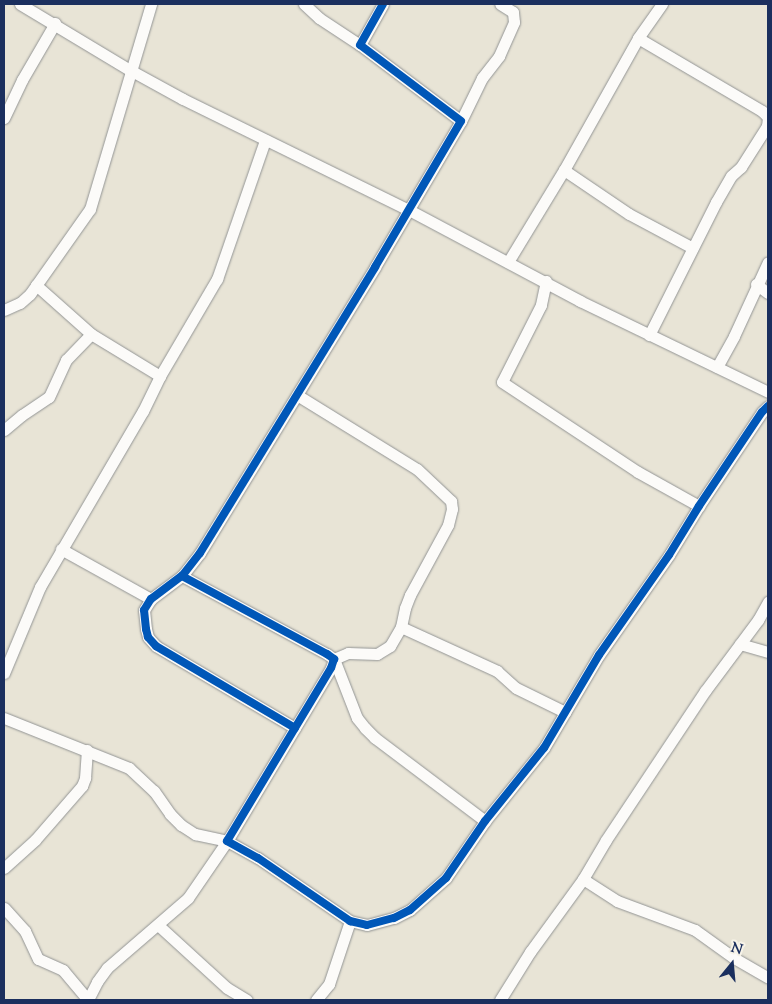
<!DOCTYPE html>
<style>
body{margin:0}
#map{position:relative;width:772px;height:1004px;overflow:hidden;background:#e8e4d6;font-family:"Sorts Mill Goudy",serif}
div>[style]{position:absolute}
.roads{filter:drop-shadow(0 0 1px #929494) drop-shadow(0 0 1px #929494)}
.minor>*{height:11px;margin:-5.5px;padding:0 5.5px;transform-origin:5.5px;border-radius:5.5px;background:#fcfbf9}
.cycleway>*{height:8px;margin:-4px;padding:0 4px;transform-origin:4px;border-radius:4px;background:#0057b8}
span{translate:-50% -50%;white-space:nowrap;text-align:center;line-height:1.15;-webkit-text-stroke:4px #f7f3e8;paint-order:stroke}
.frame{position:absolute;inset:0;border:5px solid #1b2f5e;pointer-events:none}
.north{position:absolute;left:707px;top:939px;width:50px;height:50px;-webkit-text-stroke:4px #f7f3e8;paint-order:stroke;rotate:17deg;font-size:14px;font-weight:700;line-height:20px;text-align:center;color:#1b2f5e}
.north::after{content:'';display:block;margin:auto;width:18px;height:22px;background:#1b2f5e;clip-path:polygon(50% 0,100% 100%,50% 72%,0 100%)}
</style>
<div id="map">
<div class="roads">
<div class="minor">
<i style="left:20px;top:4px;width:128px;rotate:31deg"></i>
<i style="left:130px;top:70px;width:60px;rotate:28.7deg"></i>
<i style="left:183px;top:99px;width:252px;rotate:26.2deg"></i>
<i style="left:409px;top:210px;width:194px;rotate:28deg"></i>
<i style="left:580px;top:301px;width:209px;rotate:25.8deg"></i>
<i style="left:304px;top:4px;width:21px;rotate:43deg"></i>
<i style="left:319px;top:18px;width:49px;rotate:33.4deg"></i>
<i style="left:638px;top:38px;width:144px;rotate:30.5deg"></i>
<i style="left:762px;top:111px;width:8px;rotate:45deg"></i>
<i style="left:768px;top:117px;width:9px;rotate:96deg"></i>
<i style="left:767px;top:126px;width:49px;rotate:122.4deg"></i>
<i style="left:741px;top:167px;width:13px;rotate:138deg"></i>
<i style="left:731px;top:176px;width:30px;rotate:120deg"></i>
<i style="left:716px;top:202px;width:149px;rotate:116.7deg"></i>
<i style="left:4px;top:118px;width:42px;rotate:-64.7deg"></i>
<i style="left:22px;top:80px;width:66px;rotate:-59.9deg"></i>
<i style="left:461px;top:121px;width:48px;rotate:-64deg"></i>
<i style="left:482px;top:78px;width:28px;rotate:-52deg"></i>
<i style="left:499px;top:56px;width:37px;rotate:-66deg"></i>
<i style="left:514px;top:22px;width:10px;rotate:-96deg"></i>
<i style="left:513px;top:12px;width:15px;rotate:-148deg"></i>
<i style="left:564px;top:170px;width:78px;rotate:34.1deg"></i>
<i style="left:629px;top:214px;width:72px;rotate:28deg"></i>
<i style="left:508px;top:262px;width:108px;rotate:-58.7deg"></i>
<i style="left:564px;top:170px;width:151px;rotate:-60.7deg"></i>
<i style="left:638px;top:38px;width:42px;rotate:-54.8deg"></i>
<i style="left:546px;top:281px;width:25px;rotate:102deg"></i>
<i style="left:541px;top:305px;width:86px;rotate:116.9deg"></i>
<i style="left:502px;top:382px;width:163px;rotate:33.5deg"></i>
<i style="left:638px;top:472px;width:70px;rotate:29.1deg"></i>
<i style="left:756px;top:284px;width:15px;rotate:37deg"></i>
<i style="left:36px;top:285px;width:74px;rotate:41.7deg"></i>
<i style="left:91px;top:334px;width:81px;rotate:31.3deg"></i>
<i style="left:4px;top:310px;width:17px;rotate:-24deg"></i>
<i style="left:20px;top:303px;width:13px;rotate:-42deg"></i>
<i style="left:30px;top:294px;width:104px;rotate:-54.8deg"></i>
<i style="left:90px;top:209px;width:214px;rotate:-73.4deg"></i>
<i style="left:717px;top:367px;width:35px;rotate:-61deg"></i>
<i style="left:734px;top:336px;width:81px;rotate:-65.3deg"></i>
<i style="left:297px;top:395px;width:141px;rotate:31.7deg"></i>
<i style="left:417px;top:469px;width:47px;rotate:43.3deg"></i>
<i style="left:451px;top:501px;width:8px;rotate:83deg"></i>
<i style="left:452px;top:509px;width:16px;rotate:104deg"></i>
<i style="left:448px;top:525px;width:80px;rotate:118.5deg"></i>
<i style="left:410px;top:595px;width:14px;rotate:111deg"></i>
<i style="left:405px;top:608px;width:19px;rotate:102deg"></i>
<i style="left:401px;top:627px;width:22px;rotate:120deg"></i>
<i style="left:390px;top:646px;width:15px;rotate:148deg"></i>
<i style="left:377px;top:654px;width:29px;rotate:-178deg"></i>
<i style="left:348px;top:653px;width:15px;rotate:157deg"></i>
<i style="left:334px;top:659px;width:63px;rotate:68.7deg"></i>
<i style="left:357px;top:718px;width:13px;rotate:51deg"></i>
<i style="left:365px;top:728px;width:14px;rotate:45deg"></i>
<i style="left:375px;top:738px;width:138px;rotate:37deg"></i>
<i style="left:4px;top:430px;width:23px;rotate:-40deg"></i>
<i style="left:22px;top:415px;width:32px;rotate:-34deg"></i>
<i style="left:49px;top:397px;width:41px;rotate:-65.3deg"></i>
<i style="left:66px;top:360px;width:36px;rotate:-46deg"></i>
<i style="left:61px;top:549px;width:103px;rotate:29.1deg"></i>
<i style="left:182px;top:576px;width:165px;rotate:28.3deg"></i>
<i style="left:327px;top:654px;width:9px;rotate:36deg"></i>
<i style="left:334px;top:659px;width:9px;rotate:108deg"></i>
<i style="left:331px;top:668px;width:202px;rotate:121deg"></i>
<i style="left:227px;top:841px;width:35px;rotate:29deg"></i>
<i style="left:258px;top:858px;width:112px;rotate:34.4deg"></i>
<i style="left:350px;top:921px;width:17px;rotate:13deg"></i>
<i style="left:367px;top:925px;width:28px;rotate:-15deg"></i>
<i style="left:394px;top:918px;width:18px;rotate:-27deg"></i>
<i style="left:410px;top:910px;width:48px;rotate:-41.6deg"></i>
<i style="left:446px;top:878px;width:69px;rotate:-55.6deg"></i>
<i style="left:485px;top:821px;width:94px;rotate:-51.1deg"></i>
<i style="left:544px;top:748px;width:108px;rotate:-59.4deg"></i>
<i style="left:599px;top:655px;width:122px;rotate:-55deg"></i>
<i style="left:669px;top:555px;width:57px;rotate:-58.5deg"></i>
<i style="left:699px;top:506px;width:113px;rotate:-56.2deg"></i>
<i style="left:762px;top:412px;width:8px;rotate:-45deg"></i>
<i style="left:401px;top:627px;width:106px;rotate:24.6deg"></i>
<i style="left:497px;top:671px;width:25px;rotate:42deg"></i>
<i style="left:516px;top:688px;width:55px;rotate:26.1deg"></i>
<i style="left:740px;top:644px;width:29px;rotate:16deg"></i>
<i style="left:4px;top:673px;width:93px;rotate:-67.3deg"></i>
<i style="left:40px;top:587px;width:204px;rotate:-59.7deg"></i>
<i style="left:143px;top:411px;width:39px;rotate:-64deg"></i>
<i style="left:160px;top:376px;width:113px;rotate:-59.6deg"></i>
<i style="left:217px;top:279px;width:147px;rotate:-70.9deg"></i>
<i style="left:4px;top:718px;width:135px;rotate:21.8deg"></i>
<i style="left:129px;top:768px;width:34px;rotate:43deg"></i>
<i style="left:154px;top:791px;width:28px;rotate:55deg"></i>
<i style="left:170px;top:814px;width:16px;rotate:45deg"></i>
<i style="left:181px;top:825px;width:17px;rotate:33deg"></i>
<i style="left:195px;top:834px;width:33px;rotate:12deg"></i>
<i style="left:227px;top:841px;width:69px;rotate:124.4deg"></i>
<i style="left:188px;top:898px;width:107px;rotate:139.2deg"></i>
<i style="left:107px;top:968px;width:17px;rotate:126deg"></i>
<i style="left:97px;top:982px;width:20px;rotate:117deg"></i>
<i style="left:88px;top:1000px;width:39px;rotate:-130deg"></i>
<i style="left:63px;top:970px;width:27px;rotate:-156deg"></i>
<i style="left:38px;top:959px;width:31px;rotate:-115deg"></i>
<i style="left:25px;top:931px;width:31px;rotate:-132deg"></i>
<i style="left:295px;top:728px;width:161px;rotate:-149.5deg"></i>
<i style="left:156px;top:646px;width:12px;rotate:-132deg"></i>
<i style="left:148px;top:637px;width:8px;rotate:-104deg"></i>
<i style="left:146px;top:629px;width:19px;rotate:-96deg"></i>
<i style="left:144px;top:610px;width:13px;rotate:-58deg"></i>
<i style="left:151px;top:599px;width:39px;rotate:-37deg"></i>
<i style="left:182px;top:576px;width:29px;rotate:-52deg"></i>
<i style="left:200px;top:553px;width:335px;rotate:-58.5deg"></i>
<i style="left:375px;top:267px;width:169px;rotate:-59.5deg"></i>
<i style="left:461px;top:121px;width:126px;rotate:-143deg"></i>
<i style="left:360px;top:45px;width:47px;rotate:-60.7deg"></i>
<i style="left:4px;top:868px;width:42px;rotate:-42.1deg"></i>
<i style="left:35px;top:840px;width:72px;rotate:-49deg"></i>
<i style="left:82px;top:786px;width:9px;rotate:-69deg"></i>
<i style="left:85px;top:778px;width:28px;rotate:-86deg"></i>
<i style="left:583px;top:879px;width:40px;rotate:32.9deg"></i>
<i style="left:617px;top:901px;width:83px;rotate:20.4deg"></i>
<i style="left:695px;top:930px;width:48px;rotate:35.7deg"></i>
<i style="left:734px;top:958px;width:39px;rotate:30deg"></i>
<i style="left:158px;top:925px;width:93px;rotate:42.4deg"></i>
<i style="left:227px;top:988px;width:23px;rotate:31deg"></i>
<i style="left:316px;top:1000px;width:21px;rotate:-51deg"></i>
<i style="left:329px;top:984px;width:66px;rotate:-71.6deg"></i>
<i style="left:500px;top:1000px;width:57px;rotate:-58deg"></i>
<i style="left:530px;top:952px;width:90px;rotate:-54deg"></i>
<i style="left:583px;top:879px;width:45px;rotate:-59.5deg"></i>
<i style="left:606px;top:840px;width:179px;rotate:-56.4deg"></i>
<i style="left:705px;top:691px;width:89px;rotate:-53.3deg"></i>
<i style="left:758px;top:620px;width:21px;rotate:-61deg"></i>
</div>
</div>
<div class="cycleway">
<i style="left:182px;top:576px;width:165px;rotate:28.3deg"></i>
<i style="left:327px;top:654px;width:9px;rotate:36deg"></i>
<i style="left:334px;top:659px;width:9px;rotate:108deg"></i>
<i style="left:331px;top:668px;width:202px;rotate:121deg"></i>
<i style="left:227px;top:841px;width:35px;rotate:29deg"></i>
<i style="left:258px;top:858px;width:112px;rotate:34.4deg"></i>
<i style="left:350px;top:921px;width:17px;rotate:13deg"></i>
<i style="left:367px;top:925px;width:28px;rotate:-15deg"></i>
<i style="left:394px;top:918px;width:18px;rotate:-27deg"></i>
<i style="left:410px;top:910px;width:48px;rotate:-41.6deg"></i>
<i style="left:446px;top:878px;width:69px;rotate:-55.6deg"></i>
<i style="left:485px;top:821px;width:94px;rotate:-51.1deg"></i>
<i style="left:544px;top:748px;width:108px;rotate:-59.4deg"></i>
<i style="left:599px;top:655px;width:122px;rotate:-55deg"></i>
<i style="left:669px;top:555px;width:57px;rotate:-58.5deg"></i>
<i style="left:699px;top:506px;width:113px;rotate:-56.2deg"></i>
<i style="left:762px;top:412px;width:8px;rotate:-45deg"></i>
<i style="left:295px;top:728px;width:161px;rotate:-149.5deg"></i>
<i style="left:156px;top:646px;width:12px;rotate:-132deg"></i>
<i style="left:148px;top:637px;width:8px;rotate:-104deg"></i>
<i style="left:146px;top:629px;width:19px;rotate:-96deg"></i>
<i style="left:144px;top:610px;width:13px;rotate:-58deg"></i>
<i style="left:151px;top:599px;width:39px;rotate:-37deg"></i>
<i style="left:182px;top:576px;width:29px;rotate:-52deg"></i>
<i style="left:200px;top:553px;width:335px;rotate:-58.5deg"></i>
<i style="left:375px;top:267px;width:169px;rotate:-59.5deg"></i>
<i style="left:461px;top:121px;width:126px;rotate:-143deg"></i>
<i style="left:360px;top:45px;width:47px;rotate:-60.7deg"></i>
</div>
<div class="frame"></div>
<div class="north">N</div>
</div>
